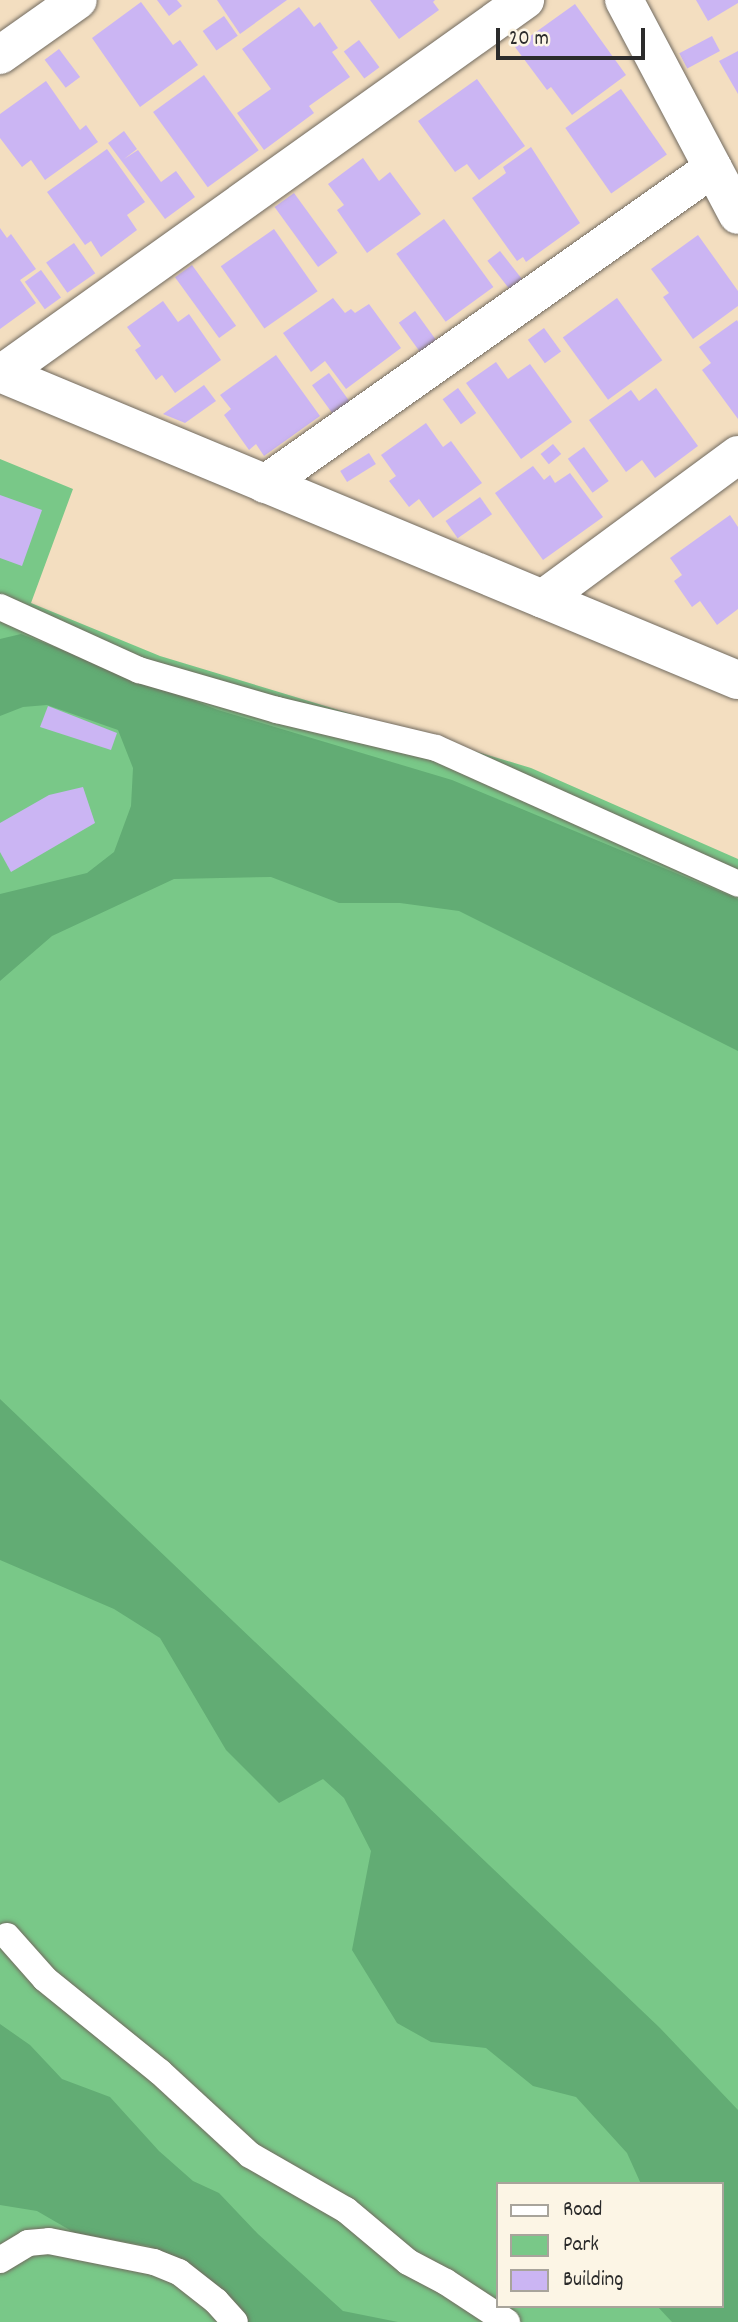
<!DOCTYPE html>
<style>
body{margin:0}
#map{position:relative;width:738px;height:2322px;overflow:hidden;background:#f3dec0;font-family:Dekko,sans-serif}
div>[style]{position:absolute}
.green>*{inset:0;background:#79c888}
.forest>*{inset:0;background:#62ac74}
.building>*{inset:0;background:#cbb5f3;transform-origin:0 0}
.roads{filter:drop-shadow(0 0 2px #716a5f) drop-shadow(0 0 2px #716a5f)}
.lane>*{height:26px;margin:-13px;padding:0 13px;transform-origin:13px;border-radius:13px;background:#fff}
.street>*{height:38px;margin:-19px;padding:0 19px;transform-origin:19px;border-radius:19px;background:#fff}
span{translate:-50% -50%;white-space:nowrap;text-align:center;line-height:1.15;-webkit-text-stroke:6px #fcf5e5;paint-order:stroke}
.legend{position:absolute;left:496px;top:2182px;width:228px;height:126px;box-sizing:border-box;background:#fcf5e5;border:2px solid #a8a49b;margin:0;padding:9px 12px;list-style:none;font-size:21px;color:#2b2b2b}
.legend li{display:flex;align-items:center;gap:14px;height:35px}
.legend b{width:35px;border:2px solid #a8a49b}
.scale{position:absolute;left:496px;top:28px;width:149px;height:32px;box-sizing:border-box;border:4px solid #2b2b2b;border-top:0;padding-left:9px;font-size:21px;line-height:24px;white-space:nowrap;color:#2b2b2b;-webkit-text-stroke:5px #fcf5e5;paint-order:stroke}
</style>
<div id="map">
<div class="green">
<i style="clip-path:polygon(evenodd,0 459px,73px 489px,31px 603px,160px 656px,531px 768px,738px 859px,738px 2322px,0 2322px,0 459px,498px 2184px,722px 2184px,722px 2306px,498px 2306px,498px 2184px)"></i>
</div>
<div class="forest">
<i style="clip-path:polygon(21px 634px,218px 710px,452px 780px,738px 899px,738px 1051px,459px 911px,400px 903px,339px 903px,271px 877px,174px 879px,52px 936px,0 981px,0 894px,87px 873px,114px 852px,131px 806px,133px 768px,118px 730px,47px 705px,23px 707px,0 716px,0 639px)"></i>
<i style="clip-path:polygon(0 1399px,660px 2028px,738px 2110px,738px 2322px,672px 2322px,657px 2306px,722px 2306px,722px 2184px,641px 2184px,627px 2153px,576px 2097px,533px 2086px,486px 2048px,431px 2042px,397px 2023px,352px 1950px,371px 1851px,344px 1798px,323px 1779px,279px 1803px,226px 1750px,160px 1638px,114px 1609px,0 1560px)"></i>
<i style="clip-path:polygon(0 2024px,30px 2045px,62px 2079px,110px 2097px,159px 2151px,193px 2181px,219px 2193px,258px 2234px,343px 2311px,398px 2322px,246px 2322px,176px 2259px,149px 2246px,75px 2233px,37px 2211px,0 2205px)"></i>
</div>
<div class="building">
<i style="clip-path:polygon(157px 0,177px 0,182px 6px,169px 16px)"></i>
<i style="clip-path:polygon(217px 0,287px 0,240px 34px)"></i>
<i style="clip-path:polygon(370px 0,435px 0,433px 2px,439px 10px,399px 39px)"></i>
<i style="clip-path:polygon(696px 0,738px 0,738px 3px,708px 21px)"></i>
<i style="clip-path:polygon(141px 2px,173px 45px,180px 40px,198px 65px,140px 107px,92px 38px)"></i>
<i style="clip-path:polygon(575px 4px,626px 75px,572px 115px,551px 87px,547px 90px,515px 47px)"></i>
<i style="clip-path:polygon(299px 7px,314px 27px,320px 22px,338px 48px,332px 52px,350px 77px,309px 106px,314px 113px,264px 150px,237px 113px,271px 89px,242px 49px)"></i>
<i style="left:224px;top:16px;width:24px;height:26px;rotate:55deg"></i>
<i style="left:712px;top:36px;width:17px;height:37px;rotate:62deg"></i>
<i style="left:359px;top:40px;width:34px;height:19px;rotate:53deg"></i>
<i style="left:59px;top:49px;width:35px;height:18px;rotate:53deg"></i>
<i style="clip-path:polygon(738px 51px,738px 94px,719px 61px)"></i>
<i style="left:204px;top:75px;width:93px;height:63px;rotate:54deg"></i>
<i style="clip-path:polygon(477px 79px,525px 146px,479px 180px,467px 164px,455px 172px,418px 121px)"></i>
<i style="clip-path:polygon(46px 81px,80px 130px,86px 125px,98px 142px,45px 180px,31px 160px,22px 167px,0 138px,0 114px)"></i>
<i style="left:621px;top:89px;width:80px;height:68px;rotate:55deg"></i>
<i style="clip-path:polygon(124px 131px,137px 149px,124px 159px,138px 150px,161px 182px,176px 171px,195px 197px,165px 219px,108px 143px)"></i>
<i style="clip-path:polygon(531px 147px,580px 223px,526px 262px,523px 257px,517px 261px,472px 198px,506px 173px,503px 167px)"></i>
<i style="clip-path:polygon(107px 149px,145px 202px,127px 215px,137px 230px,101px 257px,91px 241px,85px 245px,47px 192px)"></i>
<i style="clip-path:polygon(363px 158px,379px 181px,390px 172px,421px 214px,367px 253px,337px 210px,344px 205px,328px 184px)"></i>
<i style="left:294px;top:193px;width:74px;height:24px;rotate:54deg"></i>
<i style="left:444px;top:219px;width:84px;height:59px;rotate:54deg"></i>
<i style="clip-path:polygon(0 228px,7px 238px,11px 234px,36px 269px,20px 280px,36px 303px,0 329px)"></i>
<i style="left:274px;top:229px;width:76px;height:65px;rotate:55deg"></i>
<i style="clip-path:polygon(698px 235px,738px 291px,738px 306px,693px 339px,663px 297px,669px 293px,651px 269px)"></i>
<i style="left:74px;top:243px;width:37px;height:34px;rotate:55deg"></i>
<i style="left:500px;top:251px;width:36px;height:16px;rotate:52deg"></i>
<i style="left:192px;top:265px;width:75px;height:21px;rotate:54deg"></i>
<i style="left:41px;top:270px;width:34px;height:20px;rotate:54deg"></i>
<i style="clip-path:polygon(333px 298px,345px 313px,351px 309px,355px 313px,369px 304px,401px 348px,346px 389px,325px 361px,311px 372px,283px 333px)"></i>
<i style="left:617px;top:298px;width:77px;height:67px;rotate:54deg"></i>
<i style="clip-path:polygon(163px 301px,178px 322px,189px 314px,221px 360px,175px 393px,162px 375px,156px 380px,135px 350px,141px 346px,127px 327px)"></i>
<i style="left:415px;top:311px;width:37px;height:20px;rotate:54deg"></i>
<i style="clip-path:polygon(737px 320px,738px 322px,738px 419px,702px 370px,711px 363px,699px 347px)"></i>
<i style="left:544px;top:328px;width:29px;height:20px;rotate:54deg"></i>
<i style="clip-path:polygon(276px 355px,320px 416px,264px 456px,256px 444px,249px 450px,224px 415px,231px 409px,220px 395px)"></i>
<i style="clip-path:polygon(496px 362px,508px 379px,530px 364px,572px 422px,521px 459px,466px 383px)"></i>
<i style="left:329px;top:373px;width:37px;height:21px;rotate:54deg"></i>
<i style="clip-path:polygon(204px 385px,216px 401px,185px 423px,163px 414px)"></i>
<i style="left:458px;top:388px;width:31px;height:19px;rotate:54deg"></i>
<i style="clip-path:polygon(656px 388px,698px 446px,655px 478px,642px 460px,626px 472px,589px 420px,631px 390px,639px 401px)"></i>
<i style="clip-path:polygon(426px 423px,443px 447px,451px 441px,482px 483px,433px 518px,419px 499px,409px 507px,389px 481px,396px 476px,381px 455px)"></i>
<i style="left:553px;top:444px;width:13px;height:16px;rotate:51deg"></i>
<i style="left:584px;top:447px;width:42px;height:20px;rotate:54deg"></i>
<i style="left:369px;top:453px;width:13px;height:34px;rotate:58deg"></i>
<i style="clip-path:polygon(533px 466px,544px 480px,550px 475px,555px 483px,570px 473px,603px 517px,543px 560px,495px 493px)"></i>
<i style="clip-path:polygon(0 495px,42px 510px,22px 566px,0 558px)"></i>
<i style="left:480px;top:497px;width:21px;height:42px;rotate:55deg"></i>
<i style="clip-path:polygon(730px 515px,738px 527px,738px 609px,717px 625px,700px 601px,692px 607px,674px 581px,682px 575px,670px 558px)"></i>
<i style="clip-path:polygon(48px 706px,117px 733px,111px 750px,40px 727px)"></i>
<i style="clip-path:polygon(83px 787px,95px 823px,11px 872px,0 852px,0 823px,49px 795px)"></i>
</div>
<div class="roads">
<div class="lane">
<i style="left:0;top:607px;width:153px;rotate:24.4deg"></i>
<i style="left:139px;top:670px;width:144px;rotate:16.2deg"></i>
<i style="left:277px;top:710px;width:163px;rotate:13.4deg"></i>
<i style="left:436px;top:748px;width:331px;rotate:24.2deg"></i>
<i style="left:7px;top:1936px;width:57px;rotate:48.5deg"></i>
<i style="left:45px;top:1979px;width:148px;rotate:39deg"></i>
<i style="left:160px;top:2072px;width:122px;rotate:42.7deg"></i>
<i style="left:250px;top:2155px;width:111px;rotate:29.8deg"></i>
<i style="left:346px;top:2210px;width:81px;rotate:40deg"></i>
<i style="left:408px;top:2262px;width:43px;rotate:27.8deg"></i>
<i style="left:446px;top:2282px;width:73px;rotate:33.3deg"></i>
<i style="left:0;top:2260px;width:33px;rotate:-31deg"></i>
<i style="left:28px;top:2243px;width:21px;rotate:-5deg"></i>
<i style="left:49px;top:2241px;width:107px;rotate:11.3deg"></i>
<i style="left:154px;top:2262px;width:27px;rotate:22deg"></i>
<i style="left:179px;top:2272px;width:47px;rotate:38.1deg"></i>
<i style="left:216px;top:2301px;width:28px;rotate:48deg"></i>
</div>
<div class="street">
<i style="left:624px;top:0;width:243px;rotate:62.1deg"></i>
<i style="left:0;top:55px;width:95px;rotate:-35.2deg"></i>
<i style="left:0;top:373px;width:588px;rotate:22.6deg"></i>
<i style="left:1px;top:374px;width:644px;rotate:-35.52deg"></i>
<i style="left:738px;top:455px;width:242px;rotate:143.6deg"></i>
<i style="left:543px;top:599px;width:211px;rotate:22.6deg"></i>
<i style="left:265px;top:484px;width:548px;rotate:-35.2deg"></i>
</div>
</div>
<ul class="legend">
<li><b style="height:9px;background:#fff"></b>Road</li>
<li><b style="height:19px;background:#79c888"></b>Park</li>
<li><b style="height:19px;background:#cbb5f3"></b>Building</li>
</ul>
<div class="scale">20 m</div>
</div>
